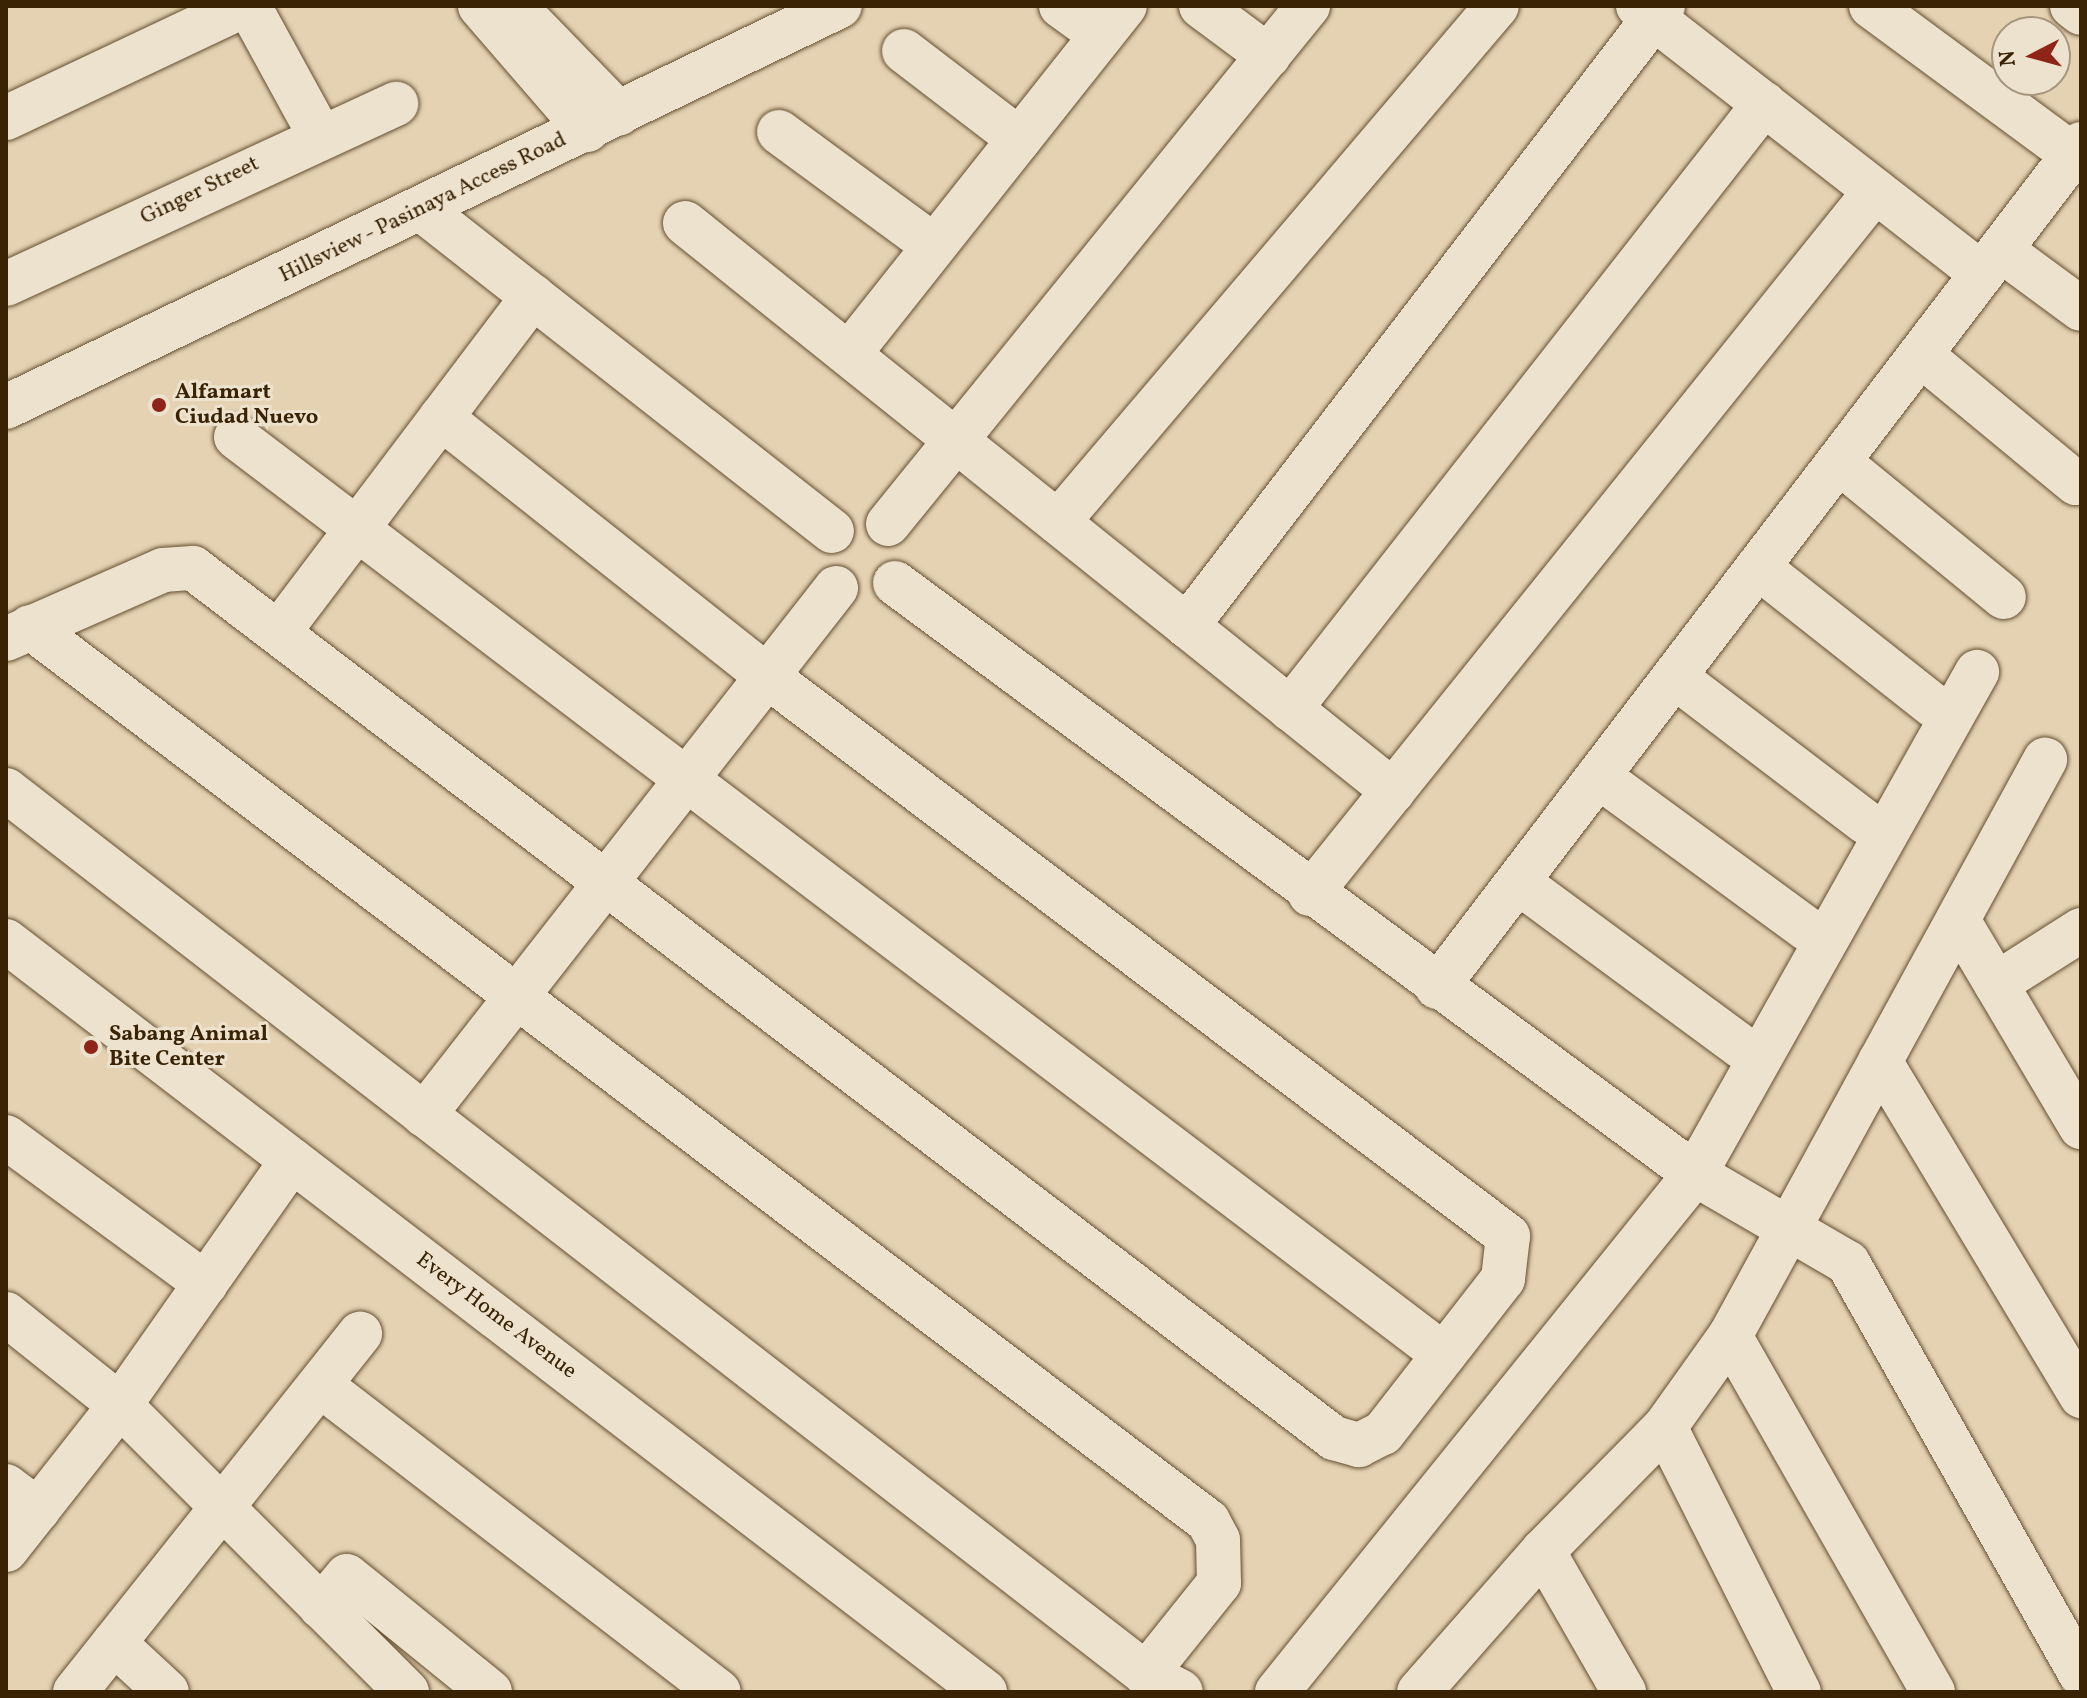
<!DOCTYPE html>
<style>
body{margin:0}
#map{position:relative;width:2087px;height:1698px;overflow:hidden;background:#e4d2b3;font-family:Vollkorn,serif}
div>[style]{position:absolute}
.roads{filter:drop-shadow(0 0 2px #644f30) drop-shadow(0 0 2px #644f30)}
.minor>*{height:44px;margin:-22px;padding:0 22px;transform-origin:22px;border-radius:22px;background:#ede2ce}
.tertiary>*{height:44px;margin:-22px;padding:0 22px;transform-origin:22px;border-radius:22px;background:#ede2ce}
.dots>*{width:22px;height:22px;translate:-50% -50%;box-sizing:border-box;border:4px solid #ede2ce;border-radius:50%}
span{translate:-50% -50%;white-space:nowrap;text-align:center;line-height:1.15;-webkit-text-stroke:6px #ede2ce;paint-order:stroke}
.street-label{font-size:22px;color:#392304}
.poi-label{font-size:22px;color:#392304;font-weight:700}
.left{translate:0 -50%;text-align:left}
.frame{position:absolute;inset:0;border:8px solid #392304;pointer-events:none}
.north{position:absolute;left:1991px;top:16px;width:80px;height:80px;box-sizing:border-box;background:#ede2ce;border:2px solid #a5967d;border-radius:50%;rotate:264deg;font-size:22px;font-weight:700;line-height:32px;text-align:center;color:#392304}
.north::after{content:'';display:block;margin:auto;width:28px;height:36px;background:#8f2418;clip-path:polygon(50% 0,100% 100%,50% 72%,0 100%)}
</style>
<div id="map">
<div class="roads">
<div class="minor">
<i style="left:249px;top:6px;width:146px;rotate:61.3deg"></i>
<i style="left:480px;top:6px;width:164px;rotate:49.2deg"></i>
<i style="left:1061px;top:6px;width:49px;rotate:35.9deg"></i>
<i style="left:1201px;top:6px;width:84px;rotate:36.7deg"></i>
<i style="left:1638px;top:6px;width:436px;rotate:37.9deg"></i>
<i style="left:1871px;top:6px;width:261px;rotate:36.4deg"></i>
<i style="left:2072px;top:6px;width:11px;rotate:38deg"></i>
<i style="left:529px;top:21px;width:129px;rotate:45.9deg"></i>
<i style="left:904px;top:51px;width:145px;rotate:37.4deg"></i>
<i style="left:6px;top:118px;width:262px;rotate:-25.3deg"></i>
<i style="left:779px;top:132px;width:192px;rotate:36.3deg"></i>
<i style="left:421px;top:209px;width:522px;rotate:38.08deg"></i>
<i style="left:685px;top:223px;width:908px;rotate:38.74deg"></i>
<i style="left:2001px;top:250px;width:99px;rotate:36.4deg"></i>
<i style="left:6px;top:284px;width:430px;rotate:-24.8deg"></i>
<i style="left:849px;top:354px;width:444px;rotate:-51.6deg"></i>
<i style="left:1921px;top:355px;width:201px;rotate:39.6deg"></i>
<i style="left:236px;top:437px;width:1517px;rotate:37.23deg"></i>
<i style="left:1839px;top:462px;width:213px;rotate:39.3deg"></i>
<i style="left:1058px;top:522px;width:677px;rotate:-49.61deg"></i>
<i style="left:888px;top:524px;width:667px;rotate:-50.96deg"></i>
<i style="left:1758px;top:567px;width:224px;rotate:38.3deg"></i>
<i style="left:895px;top:583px;width:995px;rotate:36.46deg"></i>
<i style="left:1695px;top:1174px;width:177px;rotate:30.2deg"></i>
<i style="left:1848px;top:1263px;width:473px;rotate:60.5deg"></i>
<i style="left:1187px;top:626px;width:782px;rotate:-52.49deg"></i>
<i style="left:30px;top:627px;width:1479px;rotate:37.2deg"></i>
<i style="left:1208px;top:1521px;width:21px;rotate:62deg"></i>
<i style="left:1218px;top:1540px;width:43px;rotate:88.7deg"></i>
<i style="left:1219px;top:1583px;width:117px;rotate:128.7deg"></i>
<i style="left:279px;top:632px;width:421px;rotate:-52.9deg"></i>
<i style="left:6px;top:639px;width:171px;rotate:-23.7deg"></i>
<i style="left:163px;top:570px;width:30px;rotate:-4deg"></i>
<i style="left:193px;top:568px;width:1435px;rotate:37.33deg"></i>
<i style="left:1334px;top:1438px;width:26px;rotate:16deg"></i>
<i style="left:1359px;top:1445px;width:27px;rotate:-27deg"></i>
<i style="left:1383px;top:1433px;width:195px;rotate:-52.1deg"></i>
<i style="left:1503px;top:1279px;width:43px;rotate:-83.4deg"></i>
<i style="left:1508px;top:1236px;width:929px;rotate:-142.92deg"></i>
<i style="left:767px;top:676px;width:416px;rotate:-141.6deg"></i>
<i style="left:1675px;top:677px;width:239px;rotate:37.3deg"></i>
<i style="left:1290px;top:709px;width:769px;rotate:-51.92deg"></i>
<i style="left:1598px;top:776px;width:259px;rotate:36.2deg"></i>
<i style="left:6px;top:790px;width:1443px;rotate:37.79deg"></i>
<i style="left:1146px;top:1674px;width:39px;rotate:27deg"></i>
<i style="left:1518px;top:882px;width:278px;rotate:36.4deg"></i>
<i style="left:1310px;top:894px;width:902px;rotate:-51.21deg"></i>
<i style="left:1958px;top:920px;width:241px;rotate:59.3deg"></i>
<i style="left:1996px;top:984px;width:101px;rotate:-32.4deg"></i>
<i style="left:1437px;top:987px;width:1061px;rotate:-52.62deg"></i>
<i style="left:1880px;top:1061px;width:391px;rotate:59deg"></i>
<i style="left:424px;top:1115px;width:669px;rotate:-51.98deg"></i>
<i style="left:6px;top:1137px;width:248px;rotate:36.3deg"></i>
<i style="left:6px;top:1314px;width:146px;rotate:38.6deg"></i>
<i style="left:120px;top:1405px;width:406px;rotate:45deg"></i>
<i style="left:1730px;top:1336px;width:410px;rotate:60.3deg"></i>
<i style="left:320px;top:1385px;width:503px;rotate:37.58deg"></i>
<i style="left:1665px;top:1427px;width:297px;rotate:63.2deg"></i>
<i style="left:6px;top:1486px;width:40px;rotate:37deg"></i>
<i style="left:6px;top:1550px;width:184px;rotate:-51.8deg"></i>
<i style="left:120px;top:1405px;width:299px;rotate:-54.9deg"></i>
<i style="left:1543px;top:1551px;width:163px;rotate:60.1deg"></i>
<i style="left:321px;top:1607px;width:40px;rotate:-50deg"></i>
<i style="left:347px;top:1576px;width:184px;rotate:39deg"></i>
<i style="left:114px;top:1643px;width:72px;rotate:42.8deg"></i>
<i style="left:75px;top:1692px;width:458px;rotate:-51.5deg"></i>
<i style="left:1277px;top:1692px;width:666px;rotate:-51.1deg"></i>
<i style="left:1695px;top:1174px;width:576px;rotate:-60.67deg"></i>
<i style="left:1419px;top:1692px;width:188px;rotate:-48.7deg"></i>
<i style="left:1543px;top:1551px;width:174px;rotate:-45.5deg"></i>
<i style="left:1665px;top:1427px;width:112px;rotate:-54.5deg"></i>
<i style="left:1730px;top:1336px;width:657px;rotate:-61.33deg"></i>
</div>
<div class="tertiary">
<i style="left:6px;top:407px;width:925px;rotate:-25.68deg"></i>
<i style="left:6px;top:941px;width:1234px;rotate:37.49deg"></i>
</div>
</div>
<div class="dots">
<i style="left:159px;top:405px;background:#8f2418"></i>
<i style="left:91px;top:1047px;background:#8f2418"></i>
</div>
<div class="street-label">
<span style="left:200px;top:191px;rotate:-26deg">Ginger Street</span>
<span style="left:423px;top:208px;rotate:-26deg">Hillsview - Pasinaya Access Road</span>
<span style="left:496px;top:1316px;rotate:37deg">Every Home Avenue</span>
</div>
<div class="poi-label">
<span class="left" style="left:175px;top:405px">Alfamart<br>Ciudad Nuevo</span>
<span class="left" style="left:109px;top:1047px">Sabang Animal<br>Bite Center</span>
</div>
<div class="frame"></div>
<div class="north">N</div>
</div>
